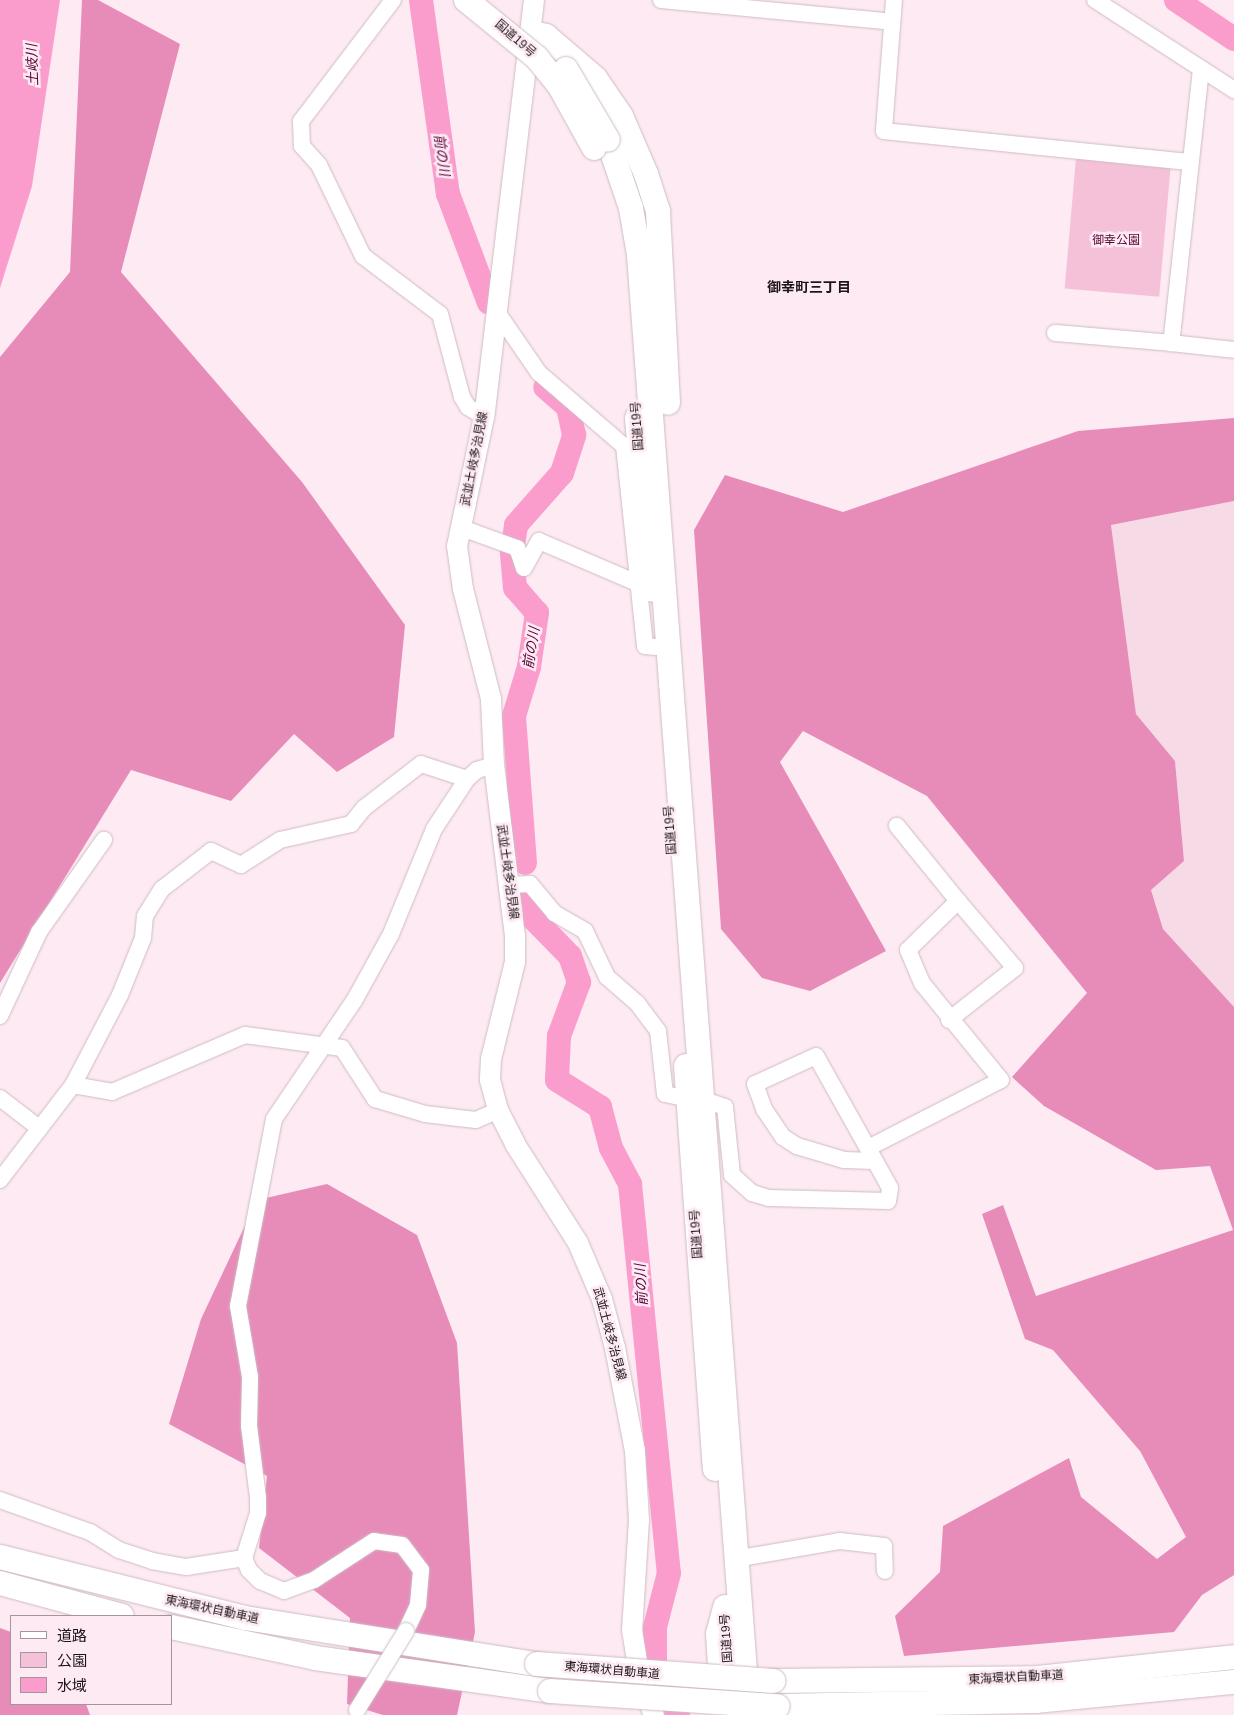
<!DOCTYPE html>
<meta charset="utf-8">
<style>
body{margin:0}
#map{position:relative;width:1234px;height:1715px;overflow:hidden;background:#fdeaf2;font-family:Helvetica,"Noto Sans JP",sans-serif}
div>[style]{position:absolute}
.built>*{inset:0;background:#f6dbe7}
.green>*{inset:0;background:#f5c1d9;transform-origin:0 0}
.forest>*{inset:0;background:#e78cb9}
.water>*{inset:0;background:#fb9dcc}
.river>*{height:24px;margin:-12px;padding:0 12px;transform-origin:12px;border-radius:12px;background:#fb9dcc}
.roads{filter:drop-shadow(0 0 1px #cebbc4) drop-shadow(0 0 1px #cebbc4)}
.minor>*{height:16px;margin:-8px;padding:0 8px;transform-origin:8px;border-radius:8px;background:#fff}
.major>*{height:20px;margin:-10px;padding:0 10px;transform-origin:10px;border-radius:10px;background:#fff}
.highway>*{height:24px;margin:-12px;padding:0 12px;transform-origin:12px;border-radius:12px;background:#fff}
.bridges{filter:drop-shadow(0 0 1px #cebbc4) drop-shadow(0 0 1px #cebbc4)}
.minor-bridge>*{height:16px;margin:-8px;padding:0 8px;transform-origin:8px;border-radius:8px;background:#fff}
.highway-bridge>*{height:24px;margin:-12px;padding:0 12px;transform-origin:12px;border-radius:12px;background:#fff}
span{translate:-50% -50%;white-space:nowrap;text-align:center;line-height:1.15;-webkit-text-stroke:5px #fdeaf2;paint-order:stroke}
.street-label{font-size:12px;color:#1c1619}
.park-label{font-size:12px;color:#580439}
.water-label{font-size:14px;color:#560238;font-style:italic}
.neighbourhood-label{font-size:14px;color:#1c1619;font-weight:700}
.legend{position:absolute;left:10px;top:1615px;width:162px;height:90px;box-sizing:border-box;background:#fdeaf2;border:1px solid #a3959b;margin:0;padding:6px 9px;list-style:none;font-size:15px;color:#1c1619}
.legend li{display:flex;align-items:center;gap:10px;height:25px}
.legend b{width:25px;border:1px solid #a3959b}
</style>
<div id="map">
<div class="built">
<i style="clip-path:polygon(1234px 501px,1234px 1007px,1163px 929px,1151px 890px,1184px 861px,1175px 761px,1136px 714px,1111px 525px)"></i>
</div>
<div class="green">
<i style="left:1076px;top:158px;width:95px;height:131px;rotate:5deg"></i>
</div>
<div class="forest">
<i style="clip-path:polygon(82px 0,98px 0,180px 44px,121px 272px,302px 482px,405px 625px,394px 737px,337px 772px,294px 734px,231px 801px,131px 770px,0 983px,0 357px,70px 272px)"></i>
<i style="clip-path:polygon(1234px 418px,1234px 501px,1111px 525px,1136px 714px,1175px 761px,1184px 861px,1151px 890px,1163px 929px,1234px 1007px,1234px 1575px,1202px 1595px,1174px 1632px,904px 1656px,895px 1616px,940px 1572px,943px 1526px,1069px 1458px,1081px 1497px,1157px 1559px,1186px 1537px,1140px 1451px,1053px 1350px,1025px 1339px,982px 1214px,1003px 1205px,1036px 1296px,1233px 1230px,1210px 1166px,1156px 1170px,1044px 1106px,1012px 1077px,1087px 993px,927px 796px,803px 731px,780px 762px,886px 951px,810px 991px,762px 978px,721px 929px,694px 530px,725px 475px,843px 512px,1078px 431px)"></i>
<i style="clip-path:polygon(327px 1184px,417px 1235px,457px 1343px,475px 1632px,457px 1715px,383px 1715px,347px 1704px,350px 1618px,259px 1548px,267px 1476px,169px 1424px,201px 1319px,257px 1200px)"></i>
<i style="clip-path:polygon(0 1628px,11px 1632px,11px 1704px,86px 1704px,90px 1715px,0 1715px)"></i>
</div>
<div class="water">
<i style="clip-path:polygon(0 0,60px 0,32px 186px,0 288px)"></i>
</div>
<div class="river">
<i style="left:421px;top:0;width:196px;rotate:82.1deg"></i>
<i style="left:448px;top:194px;width:116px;rotate:69.4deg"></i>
<i style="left:1176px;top:0;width:70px;rotate:33.9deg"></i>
<i style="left:525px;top:863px;width:147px;rotate:-94.3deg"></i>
<i style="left:514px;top:716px;width:51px;rotate:-73deg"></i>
<i style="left:529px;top:667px;width:55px;rotate:-81.6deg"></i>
<i style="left:537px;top:613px;width:33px;rotate:-131deg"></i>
<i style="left:515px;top:588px;width:37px;rotate:-95deg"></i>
<i style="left:512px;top:551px;width:26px;rotate:-81deg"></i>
<i style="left:516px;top:525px;width:69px;rotate:-48.5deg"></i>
<i style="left:562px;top:473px;width:40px;rotate:-72deg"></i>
<i style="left:574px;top:435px;width:29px;rotate:-102deg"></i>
<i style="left:568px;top:407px;width:30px;rotate:-139deg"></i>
<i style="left:529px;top:901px;width:14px;rotate:86deg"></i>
<i style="left:530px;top:915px;width:57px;rotate:45.7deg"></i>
<i style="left:570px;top:956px;width:28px;rotate:71deg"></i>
<i style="left:579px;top:982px;width:58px;rotate:110.3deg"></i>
<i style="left:559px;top:1036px;width:44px;rotate:92.6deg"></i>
<i style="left:557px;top:1080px;width:51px;rotate:32.1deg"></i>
<i style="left:600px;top:1107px;width:42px;rotate:75deg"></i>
<i style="left:611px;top:1148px;width:41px;rotate:62.2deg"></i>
<i style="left:630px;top:1184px;width:391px;rotate:84.3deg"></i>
<i style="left:669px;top:1573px;width:56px;rotate:104.5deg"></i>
<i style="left:655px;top:1627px;width:37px;rotate:90deg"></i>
<i style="left:655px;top:1664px;width:56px;rotate:65.7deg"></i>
</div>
<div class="roads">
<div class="minor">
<i style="left:393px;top:0;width:152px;rotate:127.2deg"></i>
<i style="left:301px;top:121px;width:25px;rotate:88deg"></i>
<i style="left:302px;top:146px;width:25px;rotate:48deg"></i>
<i style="left:319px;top:165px;width:101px;rotate:64.2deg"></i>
<i style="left:363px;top:256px;width:96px;rotate:37deg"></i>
<i style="left:440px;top:314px;width:86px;rotate:75.2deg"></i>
<i style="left:462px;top:397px;width:12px;rotate:59deg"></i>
<i style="left:468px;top:407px;width:19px;rotate:32deg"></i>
<i style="left:661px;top:0;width:232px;rotate:5.4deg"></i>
<i style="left:894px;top:0;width:131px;rotate:94.4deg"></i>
<i style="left:884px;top:131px;width:308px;rotate:5.8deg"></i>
<i style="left:1095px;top:0;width:166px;rotate:32.9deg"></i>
<i style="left:1201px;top:69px;width:276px;rotate:96.2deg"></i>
<i style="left:1171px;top:343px;width:63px;rotate:6.3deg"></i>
<i style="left:497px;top:312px;width:74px;rotate:55.5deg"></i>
<i style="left:539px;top:373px;width:112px;rotate:40.7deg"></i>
<i style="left:624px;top:446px;width:201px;rotate:84deg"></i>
<i style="left:645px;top:646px;width:11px;rotate:5deg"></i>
<i style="left:1055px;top:333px;width:116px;rotate:4.9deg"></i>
<i style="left:462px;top:528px;width:59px;rotate:20deg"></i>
<i style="left:517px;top:548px;width:21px;rotate:71deg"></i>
<i style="left:524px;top:568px;width:31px;rotate:-61deg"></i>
<i style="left:539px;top:541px;width:107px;rotate:23.2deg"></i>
<i style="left:509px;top:885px;width:21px;rotate:-3deg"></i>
<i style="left:530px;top:884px;width:38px;rotate:50deg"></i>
<i style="left:554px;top:913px;width:36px;rotate:30deg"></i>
<i style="left:585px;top:931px;width:51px;rotate:64.4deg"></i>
<i style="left:607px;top:977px;width:40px;rotate:41deg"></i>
<i style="left:637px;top:1003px;width:35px;rotate:53deg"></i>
<i style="left:658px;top:1031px;width:63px;rotate:83.7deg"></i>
<i style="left:665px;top:1094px;width:24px;rotate:12deg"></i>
<i style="left:0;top:1016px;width:93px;rotate:-65.1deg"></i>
<i style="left:39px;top:932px;width:113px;rotate:-54.8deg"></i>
<i style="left:949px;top:1020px;width:84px;rotate:-38.2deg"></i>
<i style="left:1015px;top:968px;width:88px;rotate:-130.4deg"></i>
<i style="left:73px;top:1085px;width:40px;rotate:10deg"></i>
<i style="left:112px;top:1092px;width:145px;rotate:-23.2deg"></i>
<i style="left:245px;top:1035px;width:98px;rotate:7.6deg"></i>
<i style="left:342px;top:1048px;width:61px;rotate:57.1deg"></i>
<i style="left:375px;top:1099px;width:52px;rotate:16.7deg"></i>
<i style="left:425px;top:1114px;width:51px;rotate:6.7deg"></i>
<i style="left:476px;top:1120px;width:24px;rotate:-24deg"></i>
<i style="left:0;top:1098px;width:49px;rotate:37.6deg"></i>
<i style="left:704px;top:1100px;width:22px;rotate:18deg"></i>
<i style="left:725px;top:1107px;width:68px;rotate:84.1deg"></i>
<i style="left:732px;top:1175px;width:27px;rotate:42deg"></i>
<i style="left:752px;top:1193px;width:17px;rotate:17deg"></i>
<i style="left:768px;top:1198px;width:120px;rotate:1.4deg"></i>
<i style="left:888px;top:1201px;width:13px;rotate:-81deg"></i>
<i style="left:890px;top:1188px;width:31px;rotate:-119deg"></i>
<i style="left:875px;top:1161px;width:120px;rotate:-119.3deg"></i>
<i style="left:816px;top:1056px;width:67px;rotate:155.3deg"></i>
<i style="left:755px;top:1084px;width:27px;rotate:70deg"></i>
<i style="left:764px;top:1109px;width:34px;rotate:56deg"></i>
<i style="left:783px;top:1137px;width:17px;rotate:33deg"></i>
<i style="left:797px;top:1146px;width:49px;rotate:16.6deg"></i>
<i style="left:844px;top:1160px;width:31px;rotate:2deg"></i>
<i style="left:868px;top:1148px;width:149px;rotate:-27.1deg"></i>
<i style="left:1001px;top:1080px;width:125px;rotate:-129.2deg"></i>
<i style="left:922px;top:983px;width:36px;rotate:-113deg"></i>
<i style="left:908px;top:950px;width:70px;rotate:-44.4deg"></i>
<i style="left:958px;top:901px;width:97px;rotate:-129.1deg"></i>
<i style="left:0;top:1180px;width:120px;rotate:-52.5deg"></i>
<i style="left:73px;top:1085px;width:102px;rotate:-62.4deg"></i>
<i style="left:120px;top:995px;width:61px;rotate:-68deg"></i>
<i style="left:143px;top:938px;width:22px;rotate:-85deg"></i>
<i style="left:145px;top:916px;width:32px;rotate:-58deg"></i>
<i style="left:162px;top:889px;width:62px;rotate:-37.8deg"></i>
<i style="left:211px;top:851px;width:33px;rotate:25deg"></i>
<i style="left:241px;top:865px;width:46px;rotate:-32.7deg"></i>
<i style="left:280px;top:840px;width:73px;rotate:-12.7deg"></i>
<i style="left:351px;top:824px;width:21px;rotate:-51deg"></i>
<i style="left:364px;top:808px;width:72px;rotate:-37.7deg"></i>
<i style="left:421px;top:764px;width:48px;rotate:18.1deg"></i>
<i style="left:0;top:1500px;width:96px;rotate:19.6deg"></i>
<i style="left:90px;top:1532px;width:34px;rotate:32deg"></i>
<i style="left:119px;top:1550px;width:35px;rotate:18deg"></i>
<i style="left:152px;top:1561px;width:35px;rotate:10deg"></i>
<i style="left:186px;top:1567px;width:59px;rotate:-8.8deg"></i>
<i style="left:735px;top:1559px;width:107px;rotate:-9.7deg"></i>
<i style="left:840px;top:1541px;width:44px;rotate:6.5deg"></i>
<i style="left:884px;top:1546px;width:25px;rotate:88deg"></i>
<i style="left:406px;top:1631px;width:29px;rotate:-65deg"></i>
<i style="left:418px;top:1605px;width:35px;rotate:-85deg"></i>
<i style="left:421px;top:1570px;width:31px;rotate:-127deg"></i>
<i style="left:402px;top:1545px;width:28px;rotate:-172deg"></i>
<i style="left:374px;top:1541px;width:72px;rotate:147deg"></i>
<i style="left:314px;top:1580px;width:32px;rotate:160deg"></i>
<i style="left:284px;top:1591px;width:26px;rotate:-157deg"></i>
<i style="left:260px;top:1581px;width:16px;rotate:-135deg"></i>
<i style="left:249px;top:1570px;width:13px;rotate:-113deg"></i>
<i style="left:244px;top:1558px;width:47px;rotate:-72.7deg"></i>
<i style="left:258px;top:1513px;width:15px;rotate:-90deg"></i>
<i style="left:258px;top:1498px;width:73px;rotate:-97.1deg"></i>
<i style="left:249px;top:1426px;width:49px;rotate:-88.8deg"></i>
<i style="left:250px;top:1377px;width:72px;rotate:-99.6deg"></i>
<i style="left:238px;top:1306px;width:190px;rotate:-79.1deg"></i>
<i style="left:274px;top:1119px;width:143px;rotate:-55.9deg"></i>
<i style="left:354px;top:1001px;width:77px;rotate:-61.1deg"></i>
<i style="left:391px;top:934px;width:113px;rotate:-67.7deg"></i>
<i style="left:434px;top:829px;width:60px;rotate:-56.6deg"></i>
<i style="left:467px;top:779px;width:13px;rotate:-42deg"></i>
<i style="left:477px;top:770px;width:18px;rotate:-16deg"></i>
</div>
<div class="major">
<i style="left:534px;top:0;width:420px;rotate:96.8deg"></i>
<i style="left:484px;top:417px;width:132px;rotate:101.8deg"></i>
<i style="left:457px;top:546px;width:43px;rotate:82.1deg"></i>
<i style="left:463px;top:589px;width:114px;rotate:75.7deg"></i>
<i style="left:491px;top:699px;width:66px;rotate:87.4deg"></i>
<i style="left:494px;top:765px;width:171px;rotate:83deg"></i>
<i style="left:515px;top:935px;width:27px;rotate:90deg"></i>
<i style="left:515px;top:962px;width:100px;rotate:103.9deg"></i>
<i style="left:491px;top:1059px;width:21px;rotate:93deg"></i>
<i style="left:490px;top:1080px;width:31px;rotate:75deg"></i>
<i style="left:498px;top:1110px;width:38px;rotate:63deg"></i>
<i style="left:515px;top:1144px;width:117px;rotate:57.5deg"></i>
<i style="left:578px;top:1243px;width:61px;rotate:66.8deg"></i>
<i style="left:602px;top:1299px;width:51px;rotate:75.1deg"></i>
<i style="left:615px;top:1348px;width:105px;rotate:79deg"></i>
<i style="left:635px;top:1451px;width:69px;rotate:86.7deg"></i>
<i style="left:639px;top:1520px;width:110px;rotate:93.6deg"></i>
<i style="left:632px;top:1630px;width:50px;rotate:80.7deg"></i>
<i style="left:640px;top:1679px;width:39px;rotate:69deg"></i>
</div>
<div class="highway">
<i style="left:531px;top:33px;width:15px;rotate:11deg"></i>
<i style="left:546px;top:36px;width:65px;rotate:40.6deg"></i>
<i style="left:595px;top:78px;width:46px;rotate:55.6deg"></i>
<i style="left:621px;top:116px;width:63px;rotate:66.7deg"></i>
<i style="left:646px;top:174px;width:40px;rotate:72deg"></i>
<i style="left:658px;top:212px;width:191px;rotate:87deg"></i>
<i style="left:608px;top:140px;width:72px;rotate:71.3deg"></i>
<i style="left:631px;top:208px;width:48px;rotate:80.3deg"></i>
<i style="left:639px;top:255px;width:1448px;rotate:85.72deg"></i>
<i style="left:637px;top:418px;width:172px;rotate:85.3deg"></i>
<i style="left:686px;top:1066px;width:404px;rotate:85.9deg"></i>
<i style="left:0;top:1557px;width:252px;rotate:14deg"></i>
<i style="left:245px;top:1618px;width:296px;rotate:9deg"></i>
<i style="left:0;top:1583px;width:126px;rotate:15.1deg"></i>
<i style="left:171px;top:1627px;width:147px;rotate:12.1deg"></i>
<i style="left:315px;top:1658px;width:237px;rotate:8deg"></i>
<i style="left:773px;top:1681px;width:265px;rotate:-0.6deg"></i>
<i style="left:1038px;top:1678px;width:197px;rotate:-6.1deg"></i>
<i style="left:778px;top:1706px;width:257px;rotate:-1.1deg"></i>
<i style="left:1035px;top:1701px;width:200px;rotate:-5.5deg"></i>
<i style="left:723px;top:1715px;width:81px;rotate:-93.5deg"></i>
<i style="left:718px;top:1634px;width:28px;rotate:-75deg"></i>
</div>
</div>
<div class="bridges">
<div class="minor-bridge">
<i style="left:357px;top:1710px;width:93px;rotate:-58.2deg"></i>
</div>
<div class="highway-bridge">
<i style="left:466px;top:0;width:92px;rotate:39.2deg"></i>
<i style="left:537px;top:58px;width:35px;rotate:51deg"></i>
<i style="left:559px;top:85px;width:72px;rotate:60.9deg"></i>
<i style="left:566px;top:69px;width:82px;rotate:59.4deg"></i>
<i style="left:537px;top:1664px;width:237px;rotate:4.1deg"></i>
<i style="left:550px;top:1691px;width:228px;rotate:3.8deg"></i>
</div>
</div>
<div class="street-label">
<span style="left:515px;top:39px;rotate:41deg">国道19号</span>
<span style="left:638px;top:426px;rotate:-94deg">国道19号</span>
<span style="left:475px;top:459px;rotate:-79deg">武並土岐多治見線</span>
<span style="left:671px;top:830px;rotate:-94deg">国道19号</span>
<span style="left:507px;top:872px;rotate:82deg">武並土岐多治見線</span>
<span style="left:697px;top:1234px;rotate:-94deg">国道19号</span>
<span style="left:609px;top:1334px;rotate:75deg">武並土岐多治見線</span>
<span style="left:212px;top:1610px;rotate:12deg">東海環状自動車道</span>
<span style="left:727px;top:1638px;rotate:-94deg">国道19号</span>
<span style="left:612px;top:1671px;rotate:5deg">東海環状自動車道</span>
<span style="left:1016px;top:1678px;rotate:-3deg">東海環状自動車道</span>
</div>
<div class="park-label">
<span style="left:1116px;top:241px">御幸公園</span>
</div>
<div class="water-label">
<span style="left:32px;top:65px;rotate:-92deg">土岐川</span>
<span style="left:442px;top:155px;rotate:82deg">前の川</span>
<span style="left:531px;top:648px;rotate:-81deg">前の川</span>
<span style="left:641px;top:1285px;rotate:-93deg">前の川</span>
</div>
<div class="neighbourhood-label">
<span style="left:809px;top:287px">御幸町三丁目</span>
</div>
<ul class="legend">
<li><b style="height:6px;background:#fff"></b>道路</li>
<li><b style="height:14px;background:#f5c1d9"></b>公園</li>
<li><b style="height:14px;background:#fb9dcc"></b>水域</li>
</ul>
</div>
